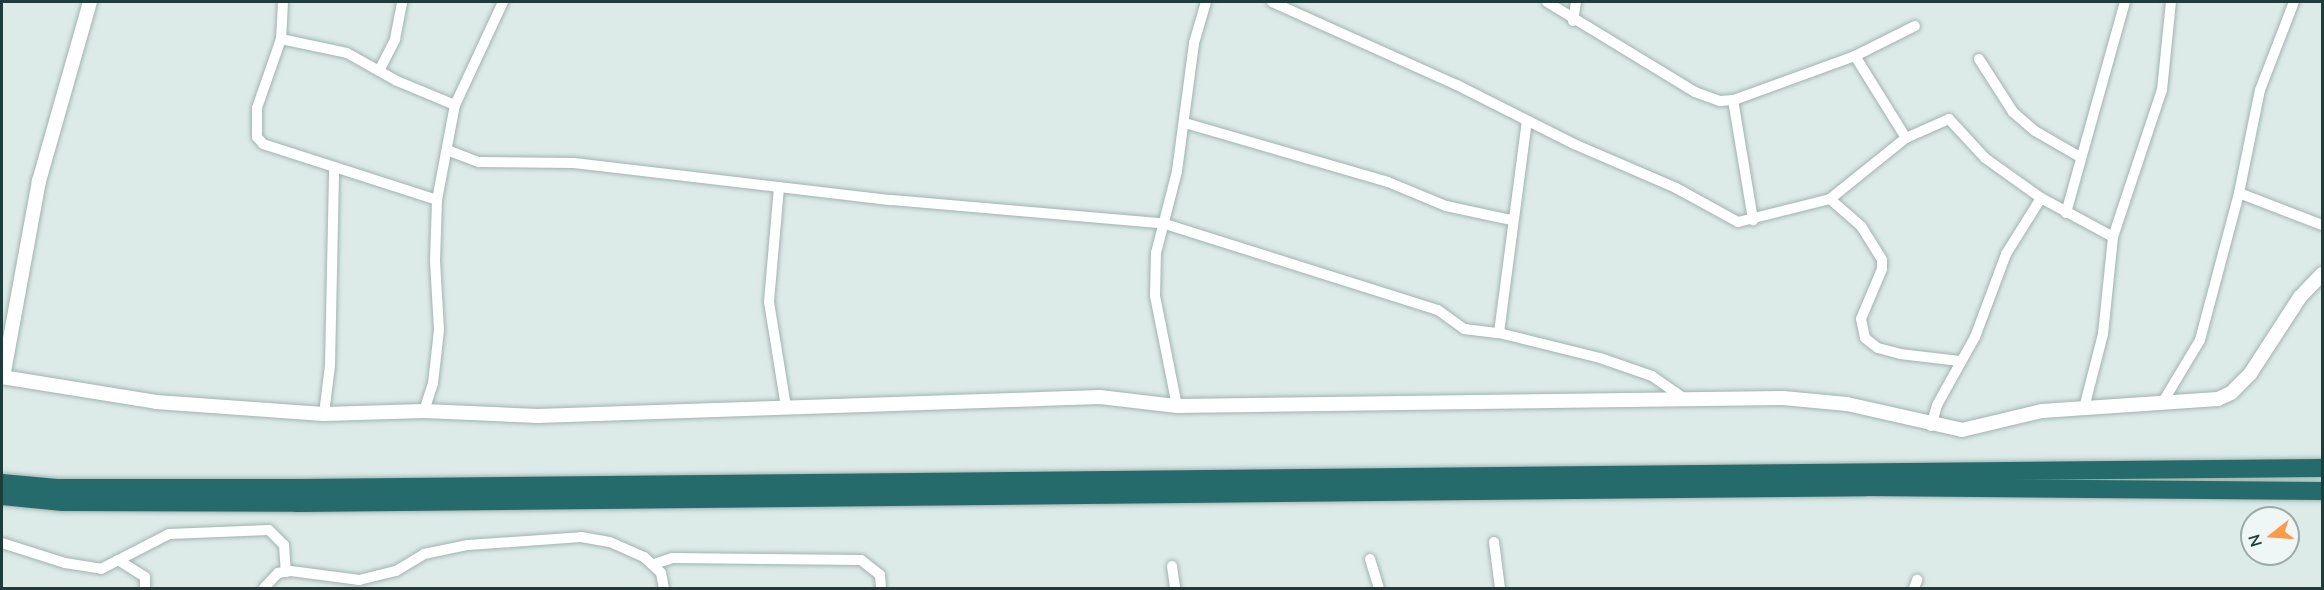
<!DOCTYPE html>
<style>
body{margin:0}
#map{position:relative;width:2324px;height:590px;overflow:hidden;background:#ddebe8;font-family:Mulish,sans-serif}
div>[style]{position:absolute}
.roads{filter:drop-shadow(0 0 2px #a0b3b0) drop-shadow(0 0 2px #a0b3b0)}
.street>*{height:10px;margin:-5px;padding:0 5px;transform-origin:5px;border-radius:5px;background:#fff}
.secondary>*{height:14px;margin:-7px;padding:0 7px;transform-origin:7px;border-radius:7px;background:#fff}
.highway>*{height:18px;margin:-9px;padding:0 9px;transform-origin:9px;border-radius:9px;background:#266b6b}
span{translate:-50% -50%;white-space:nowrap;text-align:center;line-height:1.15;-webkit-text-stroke:5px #eef7f5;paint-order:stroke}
.frame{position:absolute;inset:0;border:3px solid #1d3c3a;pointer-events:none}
.north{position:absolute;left:2240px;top:506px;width:60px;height:60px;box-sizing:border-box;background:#eef7f5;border:2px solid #9aacaa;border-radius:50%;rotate:253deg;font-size:16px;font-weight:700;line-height:24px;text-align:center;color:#1d3c3a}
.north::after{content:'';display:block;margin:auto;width:21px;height:27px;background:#ff9b47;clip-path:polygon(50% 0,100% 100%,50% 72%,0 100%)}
</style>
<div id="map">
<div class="roads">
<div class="street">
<i style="left:283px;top:2px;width:37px;rotate:93deg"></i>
<i style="left:281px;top:39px;width:73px;rotate:109.2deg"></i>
<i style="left:257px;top:108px;width:29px;rotate:90deg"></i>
<i style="left:257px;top:137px;width:9px;rotate:49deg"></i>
<i style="left:263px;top:144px;width:183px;rotate:17.8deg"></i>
<i style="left:1272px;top:2px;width:203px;rotate:24.2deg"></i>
<i style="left:1457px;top:85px;width:131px;rotate:26.8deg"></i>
<i style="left:1574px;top:144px;width:111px;rotate:23.3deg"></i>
<i style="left:1676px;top:188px;width:71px;rotate:28.7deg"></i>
<i style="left:1738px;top:222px;width:95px;rotate:-14deg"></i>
<i style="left:1830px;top:199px;width:97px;rotate:-38.8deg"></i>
<i style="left:1906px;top:138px;width:47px;rotate:-23.8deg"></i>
<i style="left:1949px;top:119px;width:53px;rotate:47.3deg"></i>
<i style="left:1985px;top:158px;width:69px;rotate:35.5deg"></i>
<i style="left:2041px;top:198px;width:82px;rotate:28.4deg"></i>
<i style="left:1547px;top:2px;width:173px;rotate:31.3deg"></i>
<i style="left:1695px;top:92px;width:27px;rotate:20deg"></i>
<i style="left:1720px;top:101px;width:14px;rotate:-4deg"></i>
<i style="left:1734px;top:100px;width:129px;rotate:-20deg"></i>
<i style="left:1855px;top:56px;width:67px;rotate:-26.6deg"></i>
<i style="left:1573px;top:21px;width:19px;rotate:-81deg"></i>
<i style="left:281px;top:39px;width:67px;rotate:12deg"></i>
<i style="left:347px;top:53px;width:57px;rotate:29.2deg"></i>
<i style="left:397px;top:81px;width:63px;rotate:22.5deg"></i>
<i style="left:1855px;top:56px;width:97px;rotate:58.1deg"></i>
<i style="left:1979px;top:59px;width:63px;rotate:57.3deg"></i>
<i style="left:2013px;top:112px;width:29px;rotate:41deg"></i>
<i style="left:2035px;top:131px;width:52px;rotate:30deg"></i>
<i style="left:379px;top:71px;width:36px;rotate:-63deg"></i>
<i style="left:395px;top:39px;width:38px;rotate:-79deg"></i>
<i style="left:1733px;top:100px;width:122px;rotate:80.5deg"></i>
<i style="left:1185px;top:123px;width:211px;rotate:16.2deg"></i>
<i style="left:1388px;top:182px;width:63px;rotate:22.5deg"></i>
<i style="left:1446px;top:206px;width:66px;rotate:12.2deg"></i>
<i style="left:447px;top:150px;width:34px;rotate:21deg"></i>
<i style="left:479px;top:162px;width:95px;rotate:0.6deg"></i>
<i style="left:574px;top:163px;width:319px;rotate:6.7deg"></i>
<i style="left:891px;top:200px;width:272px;rotate:4.9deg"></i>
<i style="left:1162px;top:223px;width:289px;rotate:17.5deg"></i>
<i style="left:1438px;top:310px;width:32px;rotate:36deg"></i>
<i style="left:1464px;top:329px;width:35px;rotate:7deg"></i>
<i style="left:1499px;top:333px;width:104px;rotate:13.9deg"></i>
<i style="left:1600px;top:358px;width:55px;rotate:19.1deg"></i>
<i style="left:1652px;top:376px;width:39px;rotate:35deg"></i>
<i style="left:779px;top:187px;width:115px;rotate:95deg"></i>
<i style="left:769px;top:302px;width:106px;rotate:80.8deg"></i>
<i style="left:2239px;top:193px;width:89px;rotate:21.1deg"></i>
<i style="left:1830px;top:199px;width:41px;rotate:41.1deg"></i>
<i style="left:1861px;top:226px;width:40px;rotate:58deg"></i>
<i style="left:1882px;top:260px;width:9px;rotate:90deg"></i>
<i style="left:1882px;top:269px;width:54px;rotate:112.8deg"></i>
<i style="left:1861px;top:319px;width:19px;rotate:78deg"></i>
<i style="left:1865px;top:338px;width:16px;rotate:38deg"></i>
<i style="left:1878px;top:348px;width:23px;rotate:15deg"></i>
<i style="left:1900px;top:354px;width:60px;rotate:6.7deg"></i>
<i style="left:2066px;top:213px;width:219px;rotate:-74.4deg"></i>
<i style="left:1499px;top:333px;width:214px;rotate:-82.5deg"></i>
<i style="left:2164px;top:400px;width:70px;rotate:-59deg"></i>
<i style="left:2200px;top:340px;width:152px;rotate:-75.1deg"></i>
<i style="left:2239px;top:193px;width:105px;rotate:-78.5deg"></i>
<i style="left:2260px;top:90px;width:94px;rotate:-68.9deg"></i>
<i style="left:1177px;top:406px;width:112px;rotate:-101.3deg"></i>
<i style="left:1155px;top:296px;width:43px;rotate:-88.7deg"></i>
<i style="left:1156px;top:253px;width:85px;rotate:-75.6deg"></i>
<i style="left:1177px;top:171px;width:129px;rotate:-82.4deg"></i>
<i style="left:1194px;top:43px;width:43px;rotate:-73.7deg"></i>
<i style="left:2084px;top:408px;width:76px;rotate:-75.6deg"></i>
<i style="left:2103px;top:334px;width:98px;rotate:-84.1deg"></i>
<i style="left:2113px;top:237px;width:155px;rotate:-71.6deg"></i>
<i style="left:2162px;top:90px;width:88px;rotate:-84.2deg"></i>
<i style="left:424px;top:411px;width:29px;rotate:-72deg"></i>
<i style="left:433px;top:383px;width:53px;rotate:-83.5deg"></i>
<i style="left:439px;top:330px;width:69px;rotate:-93.3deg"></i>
<i style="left:435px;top:261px;width:61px;rotate:-88.1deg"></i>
<i style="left:437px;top:200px;width:97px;rotate:-79.3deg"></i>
<i style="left:455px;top:105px;width:114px;rotate:-65deg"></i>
<i style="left:324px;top:414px;width:49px;rotate:-83deg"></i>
<i style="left:330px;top:365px;width:197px;rotate:-88.8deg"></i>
<i style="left:1931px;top:426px;width:22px;rotate:-74deg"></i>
<i style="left:1937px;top:405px;width:78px;rotate:-60.8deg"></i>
<i style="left:1975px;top:337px;width:89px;rotate:-69.5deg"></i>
<i style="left:2006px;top:254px;width:66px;rotate:-58deg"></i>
<i style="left:1494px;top:542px;width:46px;rotate:82.6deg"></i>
<i style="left:2px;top:543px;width:66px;rotate:17.6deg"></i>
<i style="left:65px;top:563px;width:36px;rotate:9deg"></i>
<i style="left:101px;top:569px;width:76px;rotate:-27.2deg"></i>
<i style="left:169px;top:534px;width:100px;rotate:-2.3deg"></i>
<i style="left:269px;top:530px;width:21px;rotate:45deg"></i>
<i style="left:284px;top:545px;width:27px;rotate:86deg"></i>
<i style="left:1370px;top:559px;width:30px;rotate:73deg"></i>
<i style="left:118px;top:560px;width:32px;rotate:32deg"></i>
<i style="left:145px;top:577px;width:11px;rotate:90deg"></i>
<i style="left:654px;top:564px;width:19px;rotate:-18deg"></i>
<i style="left:672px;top:558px;width:189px;rotate:0.6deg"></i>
<i style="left:861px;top:560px;width:24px;rotate:38deg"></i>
<i style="left:880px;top:575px;width:13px;rotate:86deg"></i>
<i style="left:1172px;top:566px;width:22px;rotate:82deg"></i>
<i style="left:264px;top:588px;width:21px;rotate:-47deg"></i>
<i style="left:278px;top:573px;width:13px;rotate:-9deg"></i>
<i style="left:291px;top:571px;width:69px;rotate:7.5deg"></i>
<i style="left:359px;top:580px;width:38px;rotate:-14deg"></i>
<i style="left:396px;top:571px;width:33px;rotate:-31deg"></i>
<i style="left:424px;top:554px;width:45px;rotate:-11.6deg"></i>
<i style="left:468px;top:545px;width:113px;rotate:-4deg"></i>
<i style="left:581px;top:537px;width:29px;rotate:10deg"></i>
<i style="left:610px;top:542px;width:37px;rotate:24deg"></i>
<i style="left:644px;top:557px;width:23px;rotate:43deg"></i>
<i style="left:661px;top:573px;width:15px;rotate:79deg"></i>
<i style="left:1914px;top:588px;width:9px;rotate:-69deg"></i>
</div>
<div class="secondary">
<i style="left:2px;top:377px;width:156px;rotate:9.2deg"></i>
<i style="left:156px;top:402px;width:168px;rotate:4.1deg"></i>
<i style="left:324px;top:414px;width:100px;rotate:-1.7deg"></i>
<i style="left:424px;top:411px;width:114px;rotate:2.5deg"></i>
<i style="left:538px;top:416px;width:562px;rotate:-1.94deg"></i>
<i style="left:1100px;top:397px;width:78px;rotate:6.7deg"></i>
<i style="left:1177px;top:406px;width:606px;rotate:-0.76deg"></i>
<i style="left:1783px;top:398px;width:64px;rotate:5.4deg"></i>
<i style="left:1847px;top:404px;width:118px;rotate:12.7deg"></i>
<i style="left:1962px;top:430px;width:82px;rotate:-13.4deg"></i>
<i style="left:2042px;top:411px;width:176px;rotate:-3.9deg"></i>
<i style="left:2218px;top:399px;width:14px;rotate:-25deg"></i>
<i style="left:2231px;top:393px;width:27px;rotate:-45deg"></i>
<i style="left:2250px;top:374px;width:92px;rotate:-57deg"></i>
<i style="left:2300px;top:297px;width:32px;rotate:-46deg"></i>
<i style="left:3px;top:377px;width:199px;rotate:-79.6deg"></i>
<i style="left:39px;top:181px;width:186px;rotate:-74.1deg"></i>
</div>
<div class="highway">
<i style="left:2px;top:483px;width:55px;rotate:5.2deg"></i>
<i style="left:57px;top:488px;width:245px"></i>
<i style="left:302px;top:488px;width:2020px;rotate:-0.57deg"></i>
<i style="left:2px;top:496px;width:61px;rotate:5.6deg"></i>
<i style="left:63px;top:502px;width:234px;rotate:0.2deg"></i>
<i style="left:297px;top:503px;width:1568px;rotate:-0.58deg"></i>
<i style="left:1865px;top:487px;width:457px;rotate:0.5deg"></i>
</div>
</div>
<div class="frame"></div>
<div class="north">N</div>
</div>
